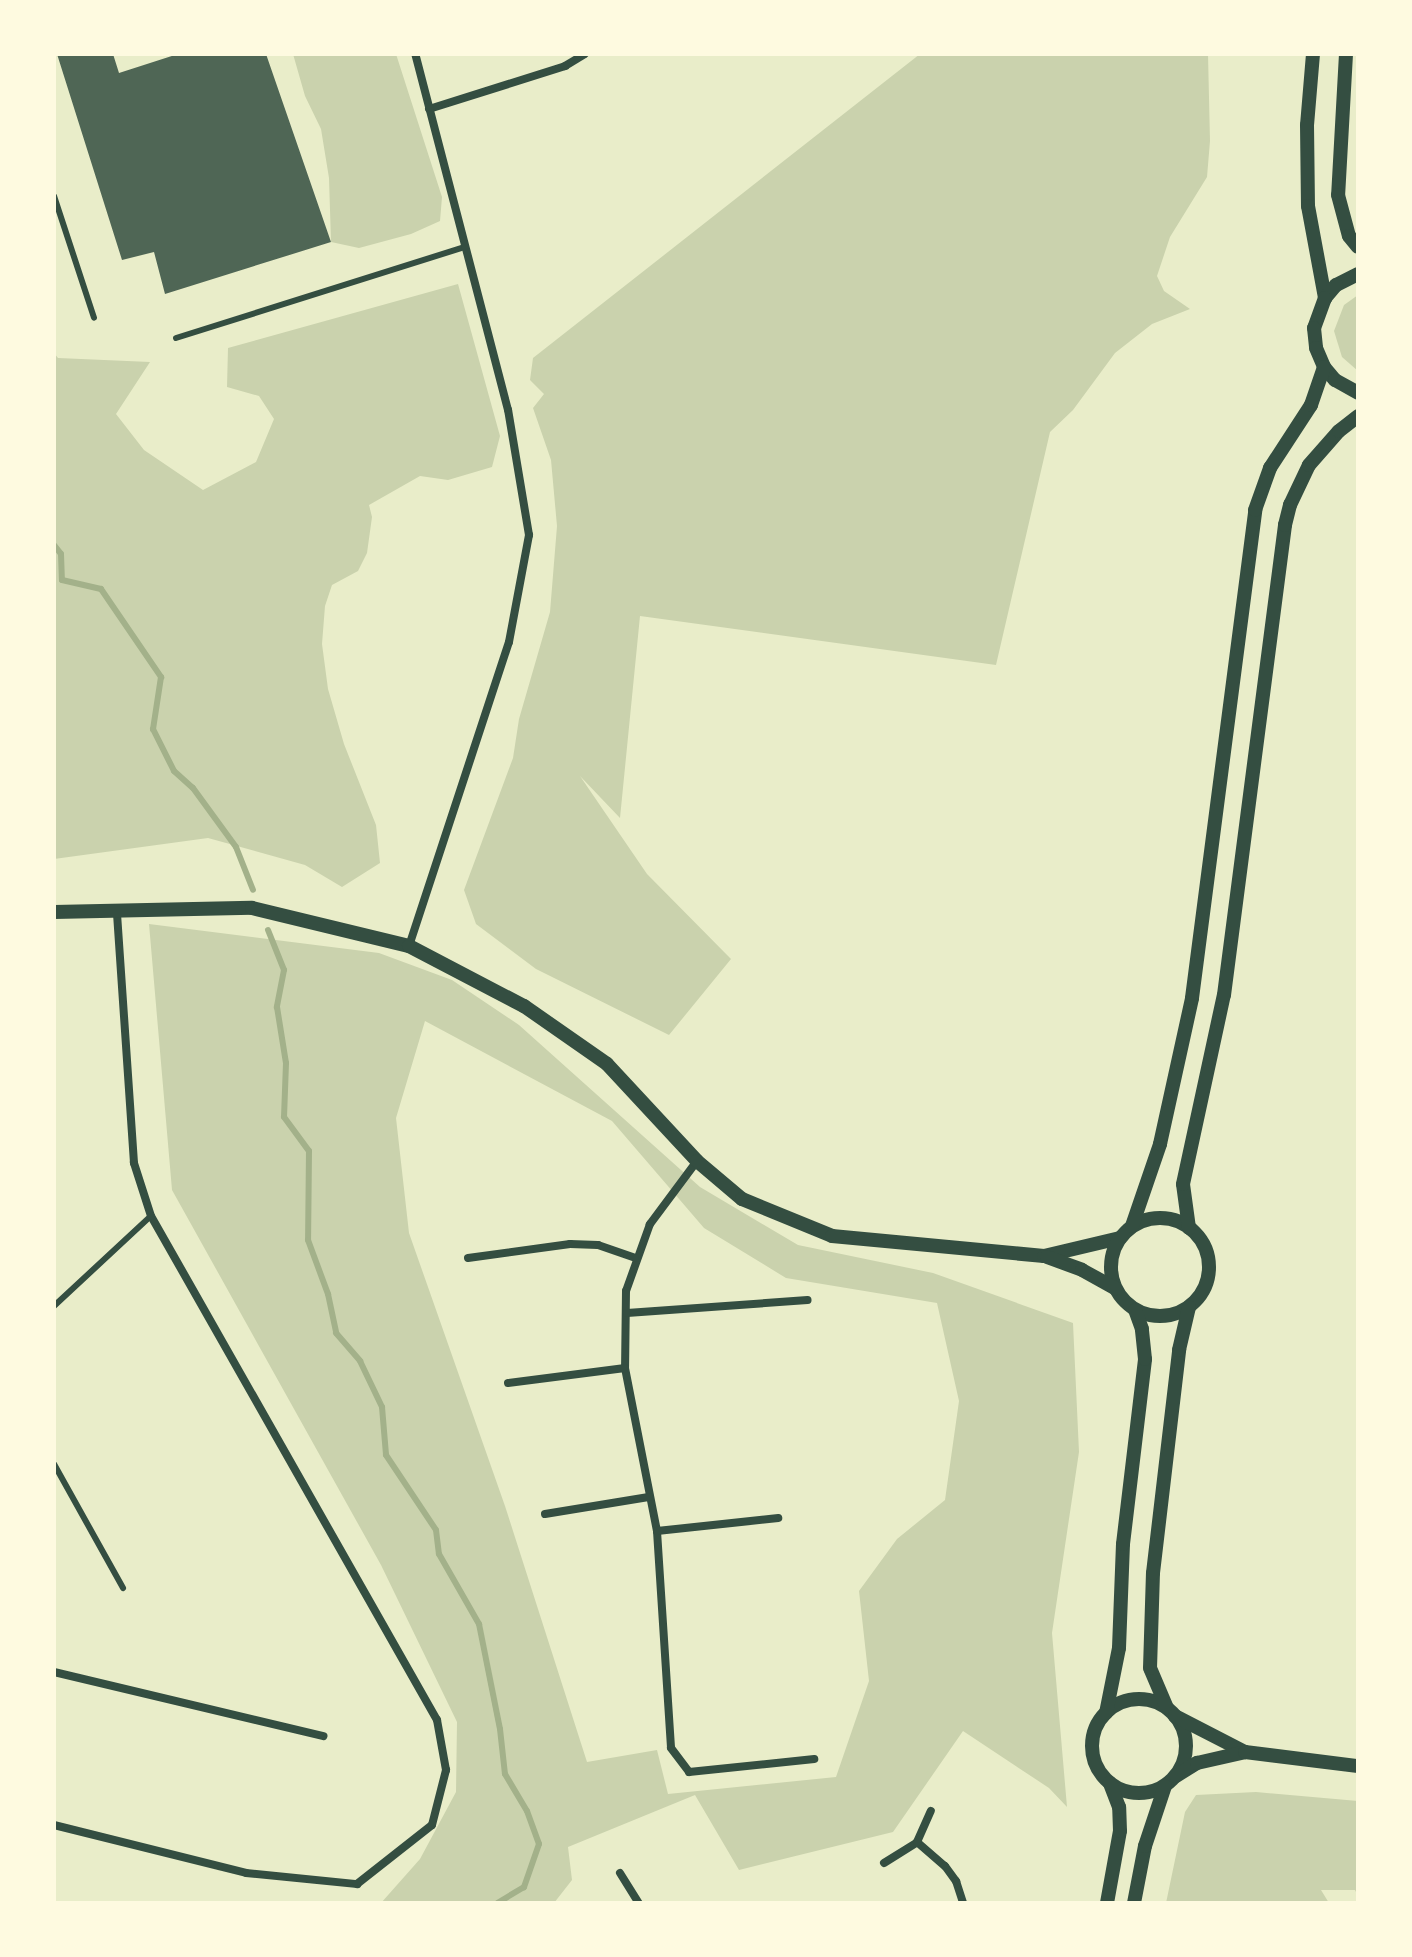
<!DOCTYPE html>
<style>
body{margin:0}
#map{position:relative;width:1412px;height:1957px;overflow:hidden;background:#e9edc9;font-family:Quicksand,sans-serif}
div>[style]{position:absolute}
.green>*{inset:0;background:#cad2ad}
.stream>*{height:6px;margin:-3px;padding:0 3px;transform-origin:3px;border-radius:3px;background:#a3b18a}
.building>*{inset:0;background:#4f6655}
.service>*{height:6px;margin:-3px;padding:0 3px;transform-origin:3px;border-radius:3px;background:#344e41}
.minor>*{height:8px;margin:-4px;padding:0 4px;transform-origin:4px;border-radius:4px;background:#344e41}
.tertiary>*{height:14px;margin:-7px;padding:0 7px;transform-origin:7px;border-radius:7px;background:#344e41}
.tertiary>.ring{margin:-7px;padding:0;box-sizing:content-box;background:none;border:14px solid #344e41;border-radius:50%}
span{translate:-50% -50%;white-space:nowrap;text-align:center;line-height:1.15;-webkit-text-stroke:6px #fefae0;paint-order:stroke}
.frame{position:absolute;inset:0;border:56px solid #fefae0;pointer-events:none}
</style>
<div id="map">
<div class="green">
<i style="clip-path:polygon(293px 54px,396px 54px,442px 197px,440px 221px,411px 234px,359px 248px,331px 242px,329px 178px,321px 129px,305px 96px)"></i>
<i style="clip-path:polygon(920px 54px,1208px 54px,1210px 141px,1207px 177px,1170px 237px,1157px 276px,1164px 291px,1190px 309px,1152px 324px,1115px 353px,1073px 410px,1050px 432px,996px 665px,640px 616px,620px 818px,580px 776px,647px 874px,731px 959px,669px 1035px,536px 969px,476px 924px,464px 890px,513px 758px,519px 719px,550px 612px,557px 526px,551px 460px,533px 408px,544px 394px,530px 380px,533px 358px)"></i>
<i style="clip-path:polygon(458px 284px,500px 436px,492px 467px,448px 480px,420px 476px,369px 505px,372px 517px,367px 553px,358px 571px,332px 585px,325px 606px,322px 644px,328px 689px,344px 744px,376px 825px,380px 863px,342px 887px,305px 865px,208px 838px,54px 859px,54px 353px,58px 358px,150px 362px,116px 414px,144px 450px,203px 490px,256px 462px,274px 419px,259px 396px,227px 387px,228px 348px)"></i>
<i style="clip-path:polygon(1358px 295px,1358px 371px,1342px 357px,1334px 331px,1344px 305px)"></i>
<i style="clip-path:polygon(evenodd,149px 924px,379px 953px,452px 980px,519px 1025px,700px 1187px,798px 1245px,933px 1273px,1073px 1323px,1079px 1452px,1052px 1633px,1067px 1807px,1049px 1788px,963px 1731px,893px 1832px,739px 1870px,695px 1795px,568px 1847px,572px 1880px,554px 1903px,381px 1903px,420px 1859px,456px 1792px,457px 1722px,381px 1565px,172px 1190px,149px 924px,425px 1021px,612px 1121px,704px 1228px,786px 1278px,937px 1303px,959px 1401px,945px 1500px,897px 1539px,859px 1591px,869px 1681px,836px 1777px,668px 1794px,657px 1750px,587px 1762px,505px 1506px,409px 1233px,396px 1118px,425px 1021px)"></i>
<i style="clip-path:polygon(1256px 1792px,1358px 1801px,1358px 1896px,1355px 1890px,1321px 1890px,1329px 1903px,1166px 1903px,1185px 1812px,1196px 1795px)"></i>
</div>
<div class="stream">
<i style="left:54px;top:545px;width:11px;rotate:52deg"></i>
<i style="left:61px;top:554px;width:26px;rotate:88deg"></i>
<i style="left:62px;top:580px;width:40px;rotate:13deg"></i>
<i style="left:101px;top:589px;width:107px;rotate:55.7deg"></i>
<i style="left:161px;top:677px;width:53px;rotate:98.7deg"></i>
<i style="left:153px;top:729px;width:47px;rotate:63.4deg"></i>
<i style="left:174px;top:771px;width:25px;rotate:42deg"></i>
<i style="left:193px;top:788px;width:73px;rotate:53.9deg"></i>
<i style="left:236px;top:847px;width:46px;rotate:68.4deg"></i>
<i style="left:268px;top:930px;width:43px;rotate:68.2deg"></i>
<i style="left:284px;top:970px;width:38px;rotate:101deg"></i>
<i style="left:277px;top:1007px;width:57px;rotate:80.9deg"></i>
<i style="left:286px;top:1063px;width:54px;rotate:92.1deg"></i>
<i style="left:284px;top:1117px;width:42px;rotate:53.7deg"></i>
<i style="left:309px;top:1151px;width:89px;rotate:90.6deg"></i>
<i style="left:308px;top:1240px;width:58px;rotate:69.7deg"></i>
<i style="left:328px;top:1294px;width:40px;rotate:78deg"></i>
<i style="left:336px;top:1333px;width:37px;rotate:49deg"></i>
<i style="left:360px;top:1361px;width:51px;rotate:64.4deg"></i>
<i style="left:382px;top:1407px;width:48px;rotate:85.2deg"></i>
<i style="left:386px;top:1455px;width:90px;rotate:56.3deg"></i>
<i style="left:436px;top:1530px;width:24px;rotate:83deg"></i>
<i style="left:439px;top:1554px;width:81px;rotate:60.3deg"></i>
<i style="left:479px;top:1624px;width:107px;rotate:78.7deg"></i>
<i style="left:500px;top:1729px;width:45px;rotate:83.7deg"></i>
<i style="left:505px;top:1774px;width:43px;rotate:59.3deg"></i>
<i style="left:527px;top:1811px;width:35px;rotate:70deg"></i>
<i style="left:539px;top:1844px;width:46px;rotate:109.2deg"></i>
<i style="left:524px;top:1887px;width:31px;rotate:149deg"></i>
</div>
<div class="building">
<i style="clip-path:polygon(57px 54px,113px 54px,119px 73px,178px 54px,266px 54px,331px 242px,165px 294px,154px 252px,122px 260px)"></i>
</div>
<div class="service">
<i style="left:54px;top:196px;width:128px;rotate:71.8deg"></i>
<i style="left:176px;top:338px;width:303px;rotate:-17.5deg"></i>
<i style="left:54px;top:1306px;width:132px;rotate:-42.9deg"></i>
<i style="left:54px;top:1464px;width:142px;rotate:60.9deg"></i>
</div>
<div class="minor">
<i style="left:429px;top:109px;width:143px;rotate:-17.5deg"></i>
<i style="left:565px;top:66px;width:23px;rotate:-31deg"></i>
<i style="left:409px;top:946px;width:320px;rotate:-71.8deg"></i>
<i style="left:509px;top:642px;width:109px;rotate:-79.4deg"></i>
<i style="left:529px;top:535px;width:127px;rotate:-99.5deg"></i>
<i style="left:508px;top:410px;width:368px;rotate:-104.6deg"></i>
<i style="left:697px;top:1161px;width:79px;rotate:126.7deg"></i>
<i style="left:650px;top:1224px;width:71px;rotate:109.7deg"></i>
<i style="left:626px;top:1291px;width:77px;rotate:90.7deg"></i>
<i style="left:625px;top:1368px;width:166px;rotate:78.9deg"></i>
<i style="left:657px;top:1531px;width:217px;rotate:86.3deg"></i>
<i style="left:671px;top:1748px;width:30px;rotate:53deg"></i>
<i style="left:689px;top:1772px;width:126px;rotate:-5.9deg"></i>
<i style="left:468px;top:1258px;width:103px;rotate:-7.8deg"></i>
<i style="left:570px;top:1244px;width:28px;rotate:2deg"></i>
<i style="left:598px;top:1245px;width:39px;rotate:19deg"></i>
<i style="left:627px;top:1313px;width:181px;rotate:-4.1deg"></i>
<i style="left:508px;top:1383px;width:118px;rotate:-7.3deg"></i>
<i style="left:545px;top:1514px;width:105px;rotate:-9.3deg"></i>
<i style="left:657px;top:1531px;width:122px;rotate:-6.1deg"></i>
<i style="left:54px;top:1672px;width:277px;rotate:13.4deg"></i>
<i style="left:54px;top:1825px;width:198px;rotate:14deg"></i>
<i style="left:246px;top:1873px;width:112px;rotate:5.7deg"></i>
<i style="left:357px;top:1884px;width:95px;rotate:-38.2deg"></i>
<i style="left:432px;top:1825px;width:57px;rotate:-75.7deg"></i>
<i style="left:446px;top:1770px;width:51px;rotate:-100.2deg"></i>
<i style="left:437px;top:1720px;width:579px;rotate:-119.57deg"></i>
<i style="left:151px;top:1216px;width:56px;rotate:-107.8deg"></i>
<i style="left:134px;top:1163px;width:253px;rotate:-93.9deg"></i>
<i style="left:917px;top:1842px;width:37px;rotate:41deg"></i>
<i style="left:945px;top:1866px;width:19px;rotate:54deg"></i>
<i style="left:956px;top:1881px;width:23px;rotate:72deg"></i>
<i style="left:884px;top:1863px;width:39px;rotate:-32deg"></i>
<i style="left:917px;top:1842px;width:34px;rotate:-66deg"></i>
<i style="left:620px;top:1873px;width:36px;rotate:58deg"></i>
</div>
<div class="tertiary">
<i style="left:1313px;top:54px;width:71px;rotate:94.8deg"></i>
<i style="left:1307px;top:125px;width:81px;rotate:89.3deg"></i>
<i style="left:1308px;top:206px;width:94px;rotate:79.5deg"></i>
<i style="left:1346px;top:54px;width:141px;rotate:93.2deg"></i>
<i style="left:1338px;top:195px;width:42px;rotate:75deg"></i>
<i style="left:1349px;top:236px;width:14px;rotate:51deg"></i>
<i style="left:1358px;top:274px;width:25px;rotate:153deg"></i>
<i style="left:1336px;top:285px;width:17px;rotate:130deg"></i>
<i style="left:1325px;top:298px;width:32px;rotate:110deg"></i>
<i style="left:1314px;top:328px;width:20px;rotate:84deg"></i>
<i style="left:1316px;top:348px;width:21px;rotate:67deg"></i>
<i style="left:1324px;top:367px;width:17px;rotate:50deg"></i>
<i style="left:1335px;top:380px;width:26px;rotate:29deg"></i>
<i style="left:54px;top:912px;width:198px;rotate:-1.2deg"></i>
<i style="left:252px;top:908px;width:162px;rotate:13.6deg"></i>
<i style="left:409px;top:946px;width:130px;rotate:27.6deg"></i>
<i style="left:524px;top:1006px;width:101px;rotate:34.9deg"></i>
<i style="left:607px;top:1064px;width:132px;rotate:47.1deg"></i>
<i style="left:697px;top:1161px;width:59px;rotate:40.2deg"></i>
<i style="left:742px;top:1199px;width:97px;rotate:22.3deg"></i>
<i style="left:832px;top:1236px;width:213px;rotate:5.4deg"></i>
<i style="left:1044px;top:1256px;width:78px;rotate:-13.3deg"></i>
<i class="ring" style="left:1111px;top:1218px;width:84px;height:84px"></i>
<i style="left:1132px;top:1226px;width:87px;rotate:-71.1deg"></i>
<i style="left:1160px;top:1144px;width:149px;rotate:-77.6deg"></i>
<i style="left:1192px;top:998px;width:492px;rotate:-82.6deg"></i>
<i style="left:1255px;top:510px;width:45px;rotate:-70.3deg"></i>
<i style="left:1270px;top:468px;width:75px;rotate:-56.9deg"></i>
<i style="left:1311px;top:405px;width:40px;rotate:-71.1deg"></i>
<i style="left:1189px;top:1228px;width:44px;rotate:-97.8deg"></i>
<i style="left:1183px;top:1184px;width:193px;rotate:-77.8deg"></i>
<i style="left:1224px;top:995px;width:474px;rotate:-82.6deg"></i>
<i style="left:1285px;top:525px;width:21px;rotate:-76deg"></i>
<i style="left:1290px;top:505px;width:44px;rotate:-64.6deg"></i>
<i style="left:1309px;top:465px;width:45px;rotate:-48.6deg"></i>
<i style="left:1339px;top:431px;width:24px;rotate:-38deg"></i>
<i style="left:1047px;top:1257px;width:37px;rotate:20deg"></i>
<i style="left:1082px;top:1270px;width:38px;rotate:29deg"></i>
<i class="ring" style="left:1092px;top:1699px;width:80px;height:80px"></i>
<i style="left:1167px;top:1708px;width:43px;rotate:-113deg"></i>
<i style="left:1150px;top:1668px;width:95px;rotate:-88.2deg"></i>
<i style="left:1153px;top:1573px;width:225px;rotate:-83.3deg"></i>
<i style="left:1179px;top:1350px;width:44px;rotate:-76.9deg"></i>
<i style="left:1106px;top:1713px;width:66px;rotate:-78.7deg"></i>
<i style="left:1119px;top:1648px;width:104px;rotate:-87.8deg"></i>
<i style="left:1123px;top:1544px;width:186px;rotate:-83.2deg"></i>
<i style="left:1145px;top:1359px;width:30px;rotate:-96deg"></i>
<i style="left:1142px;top:1329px;width:20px;rotate:-110deg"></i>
<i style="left:1175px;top:1716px;width:79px;rotate:27.2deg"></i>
<i style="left:1176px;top:1776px;width:25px;rotate:-32deg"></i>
<i style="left:1197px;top:1763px;width:49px;rotate:-12.9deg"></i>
<i style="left:1245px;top:1752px;width:114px;rotate:7.1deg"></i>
<i style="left:1107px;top:1903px;width:73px;rotate:-79.8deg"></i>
<i style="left:1120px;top:1831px;width:24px;rotate:-92deg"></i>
<i style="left:1119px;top:1807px;width:26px;rotate:-111deg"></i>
<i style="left:1134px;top:1903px;width:58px;rotate:-79.1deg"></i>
<i style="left:1145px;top:1846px;width:63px;rotate:-71.6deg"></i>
</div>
<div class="frame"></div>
</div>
